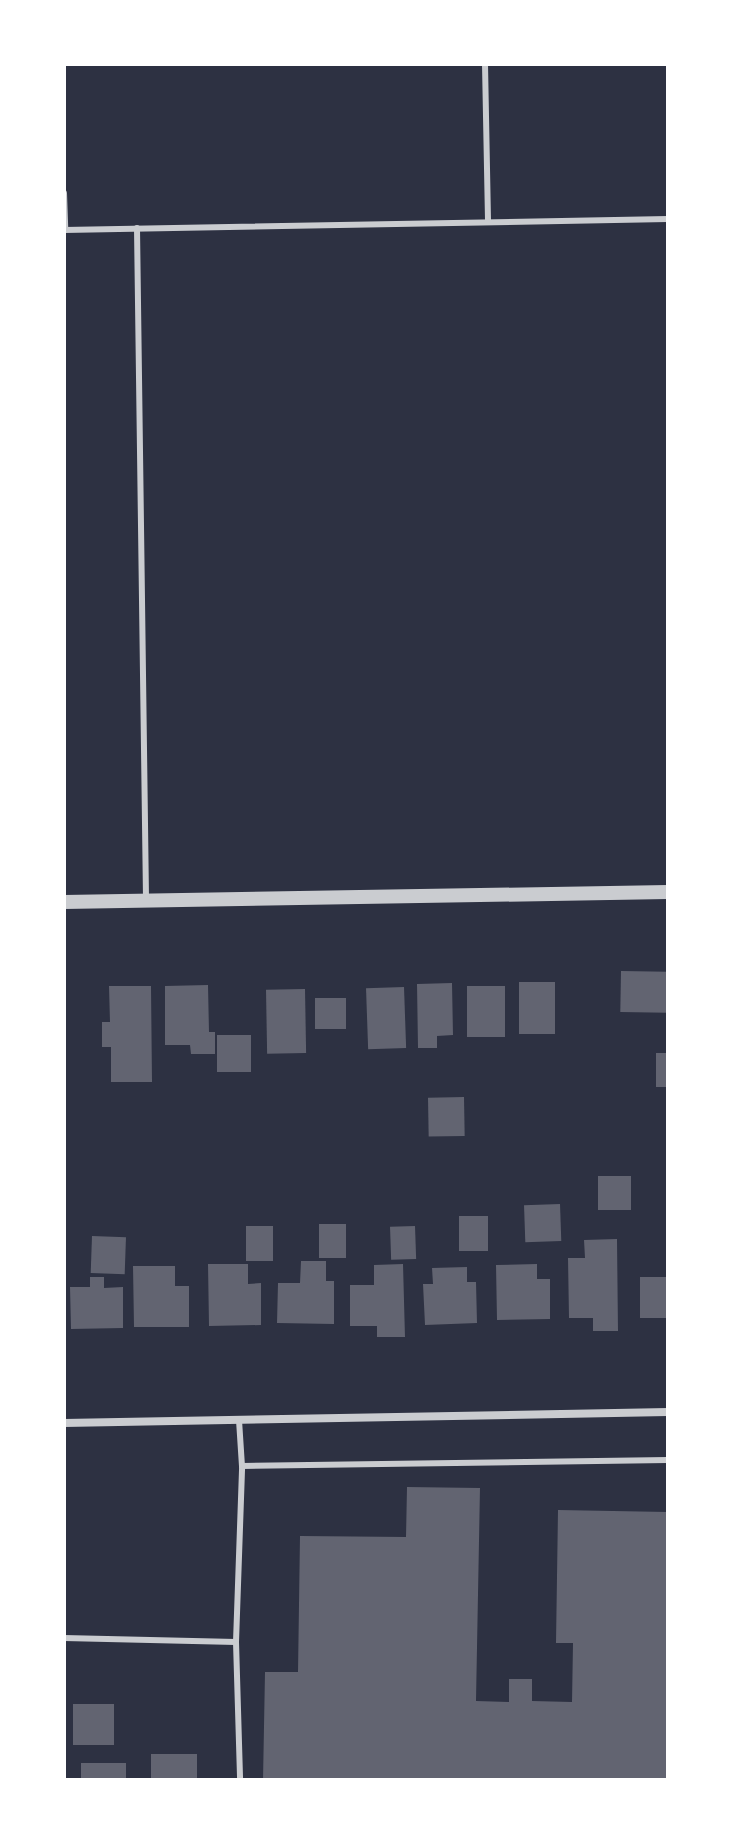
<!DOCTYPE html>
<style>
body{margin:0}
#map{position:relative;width:732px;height:1844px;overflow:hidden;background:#2d3142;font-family:"DM Sans",sans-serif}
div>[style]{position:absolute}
.building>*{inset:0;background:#626471;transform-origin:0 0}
.service>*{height:6px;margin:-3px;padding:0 3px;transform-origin:3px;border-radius:3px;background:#caccd0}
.minor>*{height:8px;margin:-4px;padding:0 4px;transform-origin:4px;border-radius:4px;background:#caccd0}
.tertiary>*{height:14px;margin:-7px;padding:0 7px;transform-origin:7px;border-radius:7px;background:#caccd0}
span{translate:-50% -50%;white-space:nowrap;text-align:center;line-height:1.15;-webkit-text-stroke:6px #fff;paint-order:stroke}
.frame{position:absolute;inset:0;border:66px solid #fff;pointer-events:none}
</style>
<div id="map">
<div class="building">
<i style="left:621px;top:971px;width:47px;height:41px;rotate:1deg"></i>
<i style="left:519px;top:982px;width:36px;height:52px"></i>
<i style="clip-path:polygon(452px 983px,453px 1035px,437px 1036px,437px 1048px,418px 1048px,417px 984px)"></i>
<i style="clip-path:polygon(208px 985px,209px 1032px,215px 1032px,215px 1054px,191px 1054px,190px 1045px,165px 1045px,165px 986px)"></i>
<i style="clip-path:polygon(109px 986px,151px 986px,152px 1082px,111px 1082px,111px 1047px,102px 1047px,102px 1022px,110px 1022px)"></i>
<i style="left:505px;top:986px;width:51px;height:38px;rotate:90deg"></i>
<i style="left:404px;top:987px;width:61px;height:38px;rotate:88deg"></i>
<i style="left:305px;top:989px;width:64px;height:39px;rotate:89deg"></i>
<i style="left:315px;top:998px;width:31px;height:31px"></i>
<i style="left:217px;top:1035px;width:34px;height:37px"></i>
<i style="left:656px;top:1053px;width:12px;height:34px"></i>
<i style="left:464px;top:1097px;width:39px;height:36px;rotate:89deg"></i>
<i style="left:631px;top:1176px;width:34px;height:33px;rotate:90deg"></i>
<i style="left:560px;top:1204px;width:37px;height:36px;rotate:88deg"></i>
<i style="left:488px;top:1216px;width:35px;height:29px;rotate:90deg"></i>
<i style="left:319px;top:1224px;width:27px;height:34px"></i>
<i style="left:273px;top:1226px;width:35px;height:27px;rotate:90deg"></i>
<i style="left:415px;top:1226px;width:33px;height:25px;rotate:88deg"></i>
<i style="left:92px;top:1236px;width:34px;height:37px;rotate:2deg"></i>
<i style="clip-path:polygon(617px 1239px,618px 1331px,593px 1331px,593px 1318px,569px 1318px,568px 1258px,585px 1258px,584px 1240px)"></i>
<i style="clip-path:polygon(301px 1261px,326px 1261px,326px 1281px,334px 1281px,334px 1324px,277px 1323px,278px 1283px,300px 1283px)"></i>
<i style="clip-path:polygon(208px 1264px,248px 1264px,248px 1284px,261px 1283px,261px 1325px,209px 1326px)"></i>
<i style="clip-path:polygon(403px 1264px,405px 1337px,377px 1337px,377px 1326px,350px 1326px,350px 1285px,374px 1285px,374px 1265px)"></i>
<i style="clip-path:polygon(537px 1264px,537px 1279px,550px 1279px,550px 1319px,497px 1320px,496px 1265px)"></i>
<i style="clip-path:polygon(133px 1266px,175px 1266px,175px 1286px,189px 1286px,189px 1327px,134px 1327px)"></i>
<i style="clip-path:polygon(467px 1267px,467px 1282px,476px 1282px,477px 1323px,425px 1325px,423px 1284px,433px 1284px,432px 1268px)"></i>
<i style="clip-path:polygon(90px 1277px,104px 1277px,104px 1288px,123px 1287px,123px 1328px,71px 1329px,70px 1287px,90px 1287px)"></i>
<i style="left:640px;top:1277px;width:28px;height:41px"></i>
<i style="clip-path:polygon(407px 1487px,480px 1488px,476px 1701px,509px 1702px,509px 1679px,532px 1679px,532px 1701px,572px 1702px,573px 1643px,556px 1643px,558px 1510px,668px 1512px,667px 1780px,263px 1780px,265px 1672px,298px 1672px,300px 1536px,406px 1537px)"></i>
<i style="left:73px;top:1704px;width:41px;height:41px"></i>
<i style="left:151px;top:1754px;width:46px;height:26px"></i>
<i style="left:81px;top:1763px;width:45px;height:17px"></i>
</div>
<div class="service">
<i style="left:485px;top:64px;width:158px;rotate:88.9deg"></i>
<i style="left:64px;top:193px;width:37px;rotate:88deg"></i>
<i style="left:137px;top:228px;width:672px;rotate:89.23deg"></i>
<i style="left:64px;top:230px;width:604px;rotate:-1.04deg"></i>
<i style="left:239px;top:1420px;width:46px;rotate:86.3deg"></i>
<i style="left:242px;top:1466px;width:426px;rotate:-0.8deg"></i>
<i style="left:64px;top:1638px;width:172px;rotate:1.3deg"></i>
<i style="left:236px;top:1642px;width:176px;rotate:-88deg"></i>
<i style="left:236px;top:1642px;width:138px;rotate:88.3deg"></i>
</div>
<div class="minor">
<i style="left:64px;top:1423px;width:604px;rotate:-1.04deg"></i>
</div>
<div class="tertiary">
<i style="left:64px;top:902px;width:604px;rotate:-0.95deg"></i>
</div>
<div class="frame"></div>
</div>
